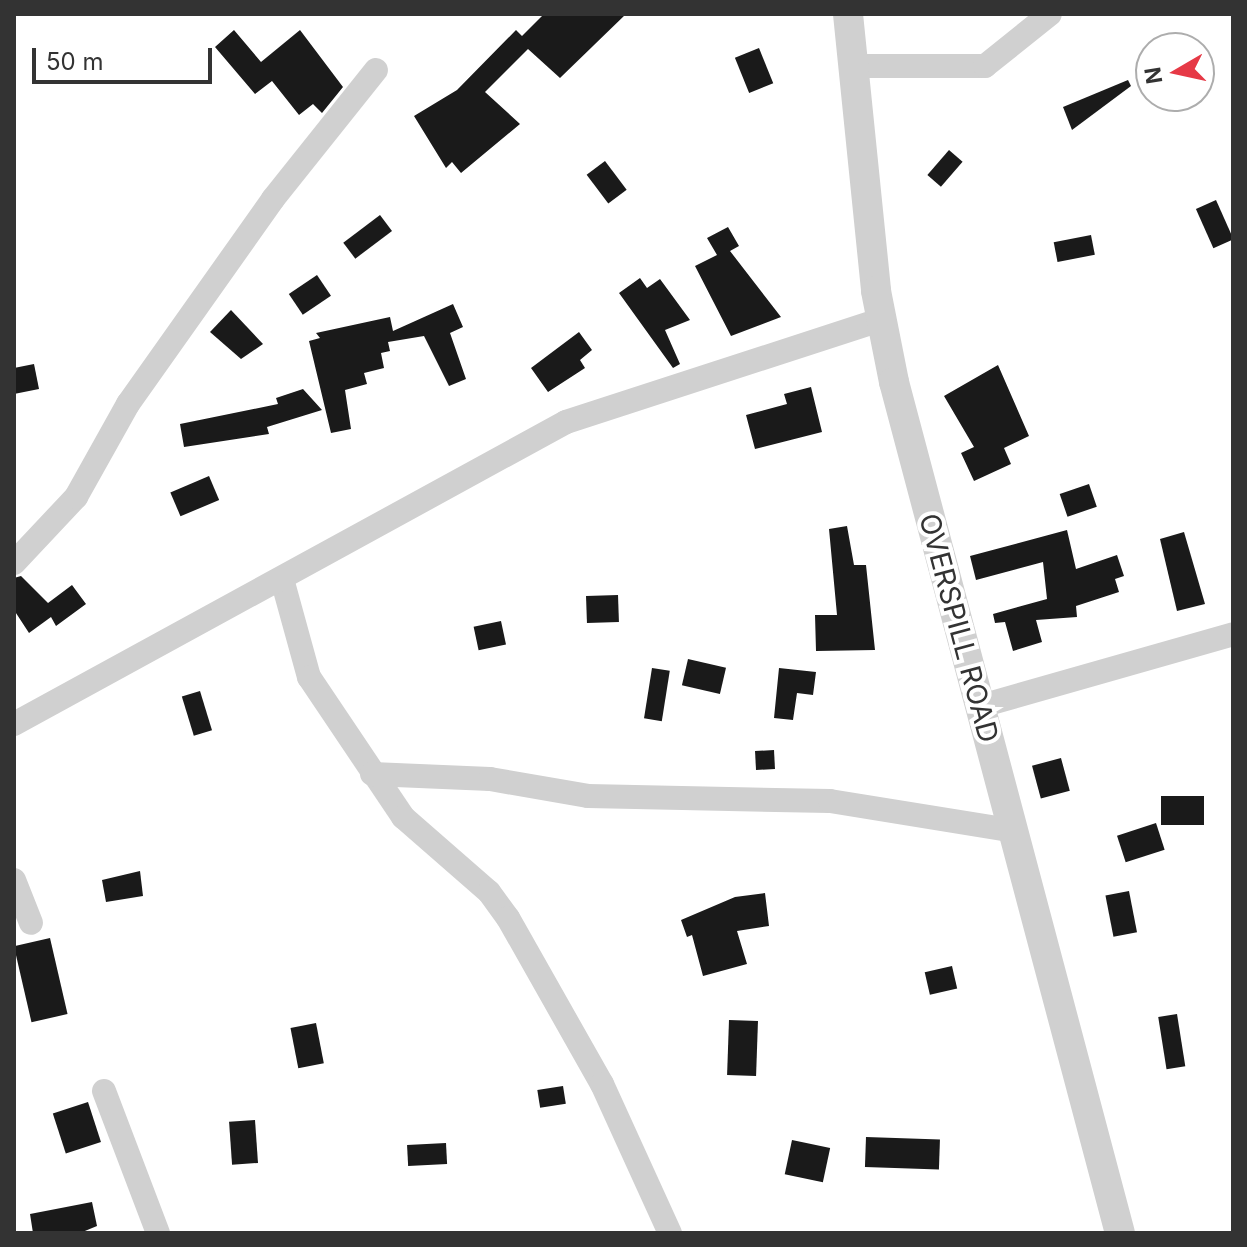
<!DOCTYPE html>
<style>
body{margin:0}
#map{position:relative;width:1247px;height:1247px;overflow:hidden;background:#fff;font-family:Inter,sans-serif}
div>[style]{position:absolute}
.building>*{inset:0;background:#1a1a1a;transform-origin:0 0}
.minor>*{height:24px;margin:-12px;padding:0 12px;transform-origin:12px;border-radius:12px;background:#d0d0d0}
.tertiary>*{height:30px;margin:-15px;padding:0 15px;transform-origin:15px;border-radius:15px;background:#d0d0d0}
span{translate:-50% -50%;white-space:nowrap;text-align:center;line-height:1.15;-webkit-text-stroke:8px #fff;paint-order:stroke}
.street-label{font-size:28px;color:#333}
.frame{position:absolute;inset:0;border:16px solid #333;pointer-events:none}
.north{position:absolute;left:1135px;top:32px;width:80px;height:80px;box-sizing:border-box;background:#fff;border:2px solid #adadad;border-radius:50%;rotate:261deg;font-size:22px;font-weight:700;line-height:32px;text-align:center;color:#333}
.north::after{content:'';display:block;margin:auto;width:28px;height:36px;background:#e63946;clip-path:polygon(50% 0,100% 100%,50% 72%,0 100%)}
.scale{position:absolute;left:32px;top:48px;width:180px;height:36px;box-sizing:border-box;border:4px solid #333;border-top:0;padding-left:10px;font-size:24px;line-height:28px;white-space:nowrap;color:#333;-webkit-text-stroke:6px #fff;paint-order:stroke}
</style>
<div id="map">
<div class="building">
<i style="clip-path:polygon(544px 14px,626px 14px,560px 78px,528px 49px,485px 92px,520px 124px,461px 173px,452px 162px,446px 168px,414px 116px,457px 90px,516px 30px,522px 36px)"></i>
<i style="clip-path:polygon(234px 30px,261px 62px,300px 30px,343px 87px,322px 113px,313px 104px,299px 115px,272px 81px,255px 94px,215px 47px)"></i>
<i style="left:759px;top:48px;width:38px;height:26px;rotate:68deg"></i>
<i style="clip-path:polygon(1128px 80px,1131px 86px,1072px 130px,1063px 107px)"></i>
<i style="left:949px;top:150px;width:18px;height:33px;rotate:41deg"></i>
<i style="left:605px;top:161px;width:36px;height:23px;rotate:53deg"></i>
<i style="left:1216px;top:200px;width:43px;height:22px;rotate:66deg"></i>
<i style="left:380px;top:215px;width:20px;height:46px;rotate:53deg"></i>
<i style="clip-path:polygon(728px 227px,739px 246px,730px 251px,781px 317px,731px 336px,695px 266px,717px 255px,707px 238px)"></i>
<i style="left:1091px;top:235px;width:20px;height:38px;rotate:79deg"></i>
<i style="left:317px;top:275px;width:25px;height:34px;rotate:56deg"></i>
<i style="clip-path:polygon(640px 278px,647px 288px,660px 279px,690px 320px,665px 330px,680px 364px,673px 368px,619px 293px)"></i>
<i style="clip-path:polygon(453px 304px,463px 327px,450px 333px,466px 379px,449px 386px,424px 336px,388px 342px,390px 351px,381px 353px,384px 368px,364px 373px,367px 384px,345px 390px,351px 429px,331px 433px,309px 341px,320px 338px,316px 333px,390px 317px,393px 331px)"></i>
<i style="clip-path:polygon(231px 310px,263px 344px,241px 359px,210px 332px)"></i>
<i style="clip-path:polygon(579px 332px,592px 350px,580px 360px,585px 368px,548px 392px,531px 368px)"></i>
<i style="clip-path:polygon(34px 364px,39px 389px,14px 394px,14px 368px)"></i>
<i style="clip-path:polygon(998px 365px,1029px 436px,1004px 448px,1011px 464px,974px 481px,961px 453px,974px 447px,944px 396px)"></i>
<i style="clip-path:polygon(811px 387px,822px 432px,755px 449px,746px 415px,787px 404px,784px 394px)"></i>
<i style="clip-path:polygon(303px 389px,322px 410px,267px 427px,269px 434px,184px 447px,180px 424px,278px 404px,276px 398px)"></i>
<i style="left:209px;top:476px;width:26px;height:42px;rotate:67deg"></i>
<i style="left:1089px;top:484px;width:24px;height:31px;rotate:71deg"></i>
<i style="clip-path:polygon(847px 526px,854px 565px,866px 565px,875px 650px,816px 651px,815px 615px,837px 615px,829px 529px)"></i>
<i style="clip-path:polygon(1067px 530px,1076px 569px,1117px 555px,1124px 576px,1115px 579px,1119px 592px,1076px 606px,1077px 617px,1036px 620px,1042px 642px,1013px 651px,1005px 622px,995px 623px,993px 614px,1047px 599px,1043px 562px,976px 580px,970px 556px)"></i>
<i style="clip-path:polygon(1184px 532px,1205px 604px,1177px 611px,1160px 539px)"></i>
<i style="clip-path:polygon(21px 576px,48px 603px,72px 585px,86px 604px,56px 626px,51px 617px,29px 633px,14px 610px,14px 578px)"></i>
<i style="left:618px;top:595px;width:27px;height:32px;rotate:88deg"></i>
<i style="left:501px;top:621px;width:24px;height:28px;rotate:78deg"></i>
<i style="left:688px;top:659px;width:39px;height:27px;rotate:13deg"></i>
<i style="left:652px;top:668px;width:18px;height:51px;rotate:9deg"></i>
<i style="clip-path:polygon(779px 668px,816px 672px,813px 695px,797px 693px,793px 720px,774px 718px)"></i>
<i style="left:200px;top:691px;width:41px;height:19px;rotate:73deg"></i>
<i style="left:774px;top:750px;width:19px;height:19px;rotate:87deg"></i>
<i style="left:1061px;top:758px;width:34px;height:30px;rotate:75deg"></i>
<i style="left:1161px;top:796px;width:43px;height:29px"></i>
<i style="left:1156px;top:823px;width:28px;height:41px;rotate:72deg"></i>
<i style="clip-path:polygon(140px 871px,143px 896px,106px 902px,102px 880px)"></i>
<i style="left:1129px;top:891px;width:42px;height:24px;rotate:79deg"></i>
<i style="clip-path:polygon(765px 893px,769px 926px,737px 931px,747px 964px,703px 976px,692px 935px,687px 937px,681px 920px,735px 897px)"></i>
<i style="left:50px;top:938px;width:78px;height:37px;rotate:77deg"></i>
<i style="left:952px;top:966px;width:23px;height:28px;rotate:77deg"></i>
<i style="left:1177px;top:1014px;width:53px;height:19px;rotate:81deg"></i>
<i style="left:729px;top:1020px;width:29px;height:55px;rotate:2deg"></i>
<i style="left:316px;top:1023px;width:41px;height:26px;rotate:79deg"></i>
<i style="left:563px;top:1086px;width:18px;height:26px;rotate:81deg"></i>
<i style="left:88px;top:1102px;width:42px;height:37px;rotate:72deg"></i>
<i style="left:255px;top:1120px;width:43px;height:26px;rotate:86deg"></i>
<i style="left:866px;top:1137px;width:74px;height:30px;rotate:2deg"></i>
<i style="left:792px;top:1140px;width:39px;height:35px;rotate:12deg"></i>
<i style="left:446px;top:1143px;width:21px;height:39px;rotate:87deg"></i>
<i style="clip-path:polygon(92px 1202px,97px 1226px,80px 1233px,33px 1233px,30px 1214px)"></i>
</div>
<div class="minor">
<i style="left:854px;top:66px;width:131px"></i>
<i style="left:985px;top:66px;width:83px;rotate:-38.7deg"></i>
<i style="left:14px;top:563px;width:91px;rotate:-46.8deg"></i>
<i style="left:76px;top:497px;width:107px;rotate:-60.8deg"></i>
<i style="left:128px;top:404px;width:251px;rotate:-54.7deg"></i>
<i style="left:273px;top:199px;width:165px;rotate:-51.4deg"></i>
<i style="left:282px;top:579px;width:102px;rotate:74.6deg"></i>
<i style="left:309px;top:677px;width:169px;rotate:56.1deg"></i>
<i style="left:403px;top:817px;width:114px;rotate:41.1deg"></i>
<i style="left:489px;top:892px;width:32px;rotate:54deg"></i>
<i style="left:508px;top:918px;width:191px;rotate:60.5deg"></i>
<i style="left:602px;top:1084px;width:164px;rotate:65.5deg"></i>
<i style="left:981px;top:706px;width:262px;rotate:-15.9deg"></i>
<i style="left:14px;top:724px;width:629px;rotate:-28.68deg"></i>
<i style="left:566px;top:422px;width:330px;rotate:-18deg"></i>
<i style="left:372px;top:774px;width:118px;rotate:2.4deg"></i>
<i style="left:490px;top:779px;width:99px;rotate:9.8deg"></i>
<i style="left:588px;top:796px;width:242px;rotate:1.2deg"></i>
<i style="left:830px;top:801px;width:187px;rotate:9.2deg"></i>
<i style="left:14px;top:880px;width:46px;rotate:68.4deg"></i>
<i style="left:104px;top:1091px;width:152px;rotate:69.2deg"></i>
</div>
<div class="tertiary">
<i style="left:848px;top:14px;width:278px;rotate:84.2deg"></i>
<i style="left:876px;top:291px;width:93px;rotate:78.8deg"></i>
<i style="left:894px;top:382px;width:880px;rotate:75.13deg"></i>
</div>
<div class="street-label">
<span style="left:959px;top:628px;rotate:75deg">OVERSPILL ROAD</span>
</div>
<div class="frame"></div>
<div class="north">N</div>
<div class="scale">50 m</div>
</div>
